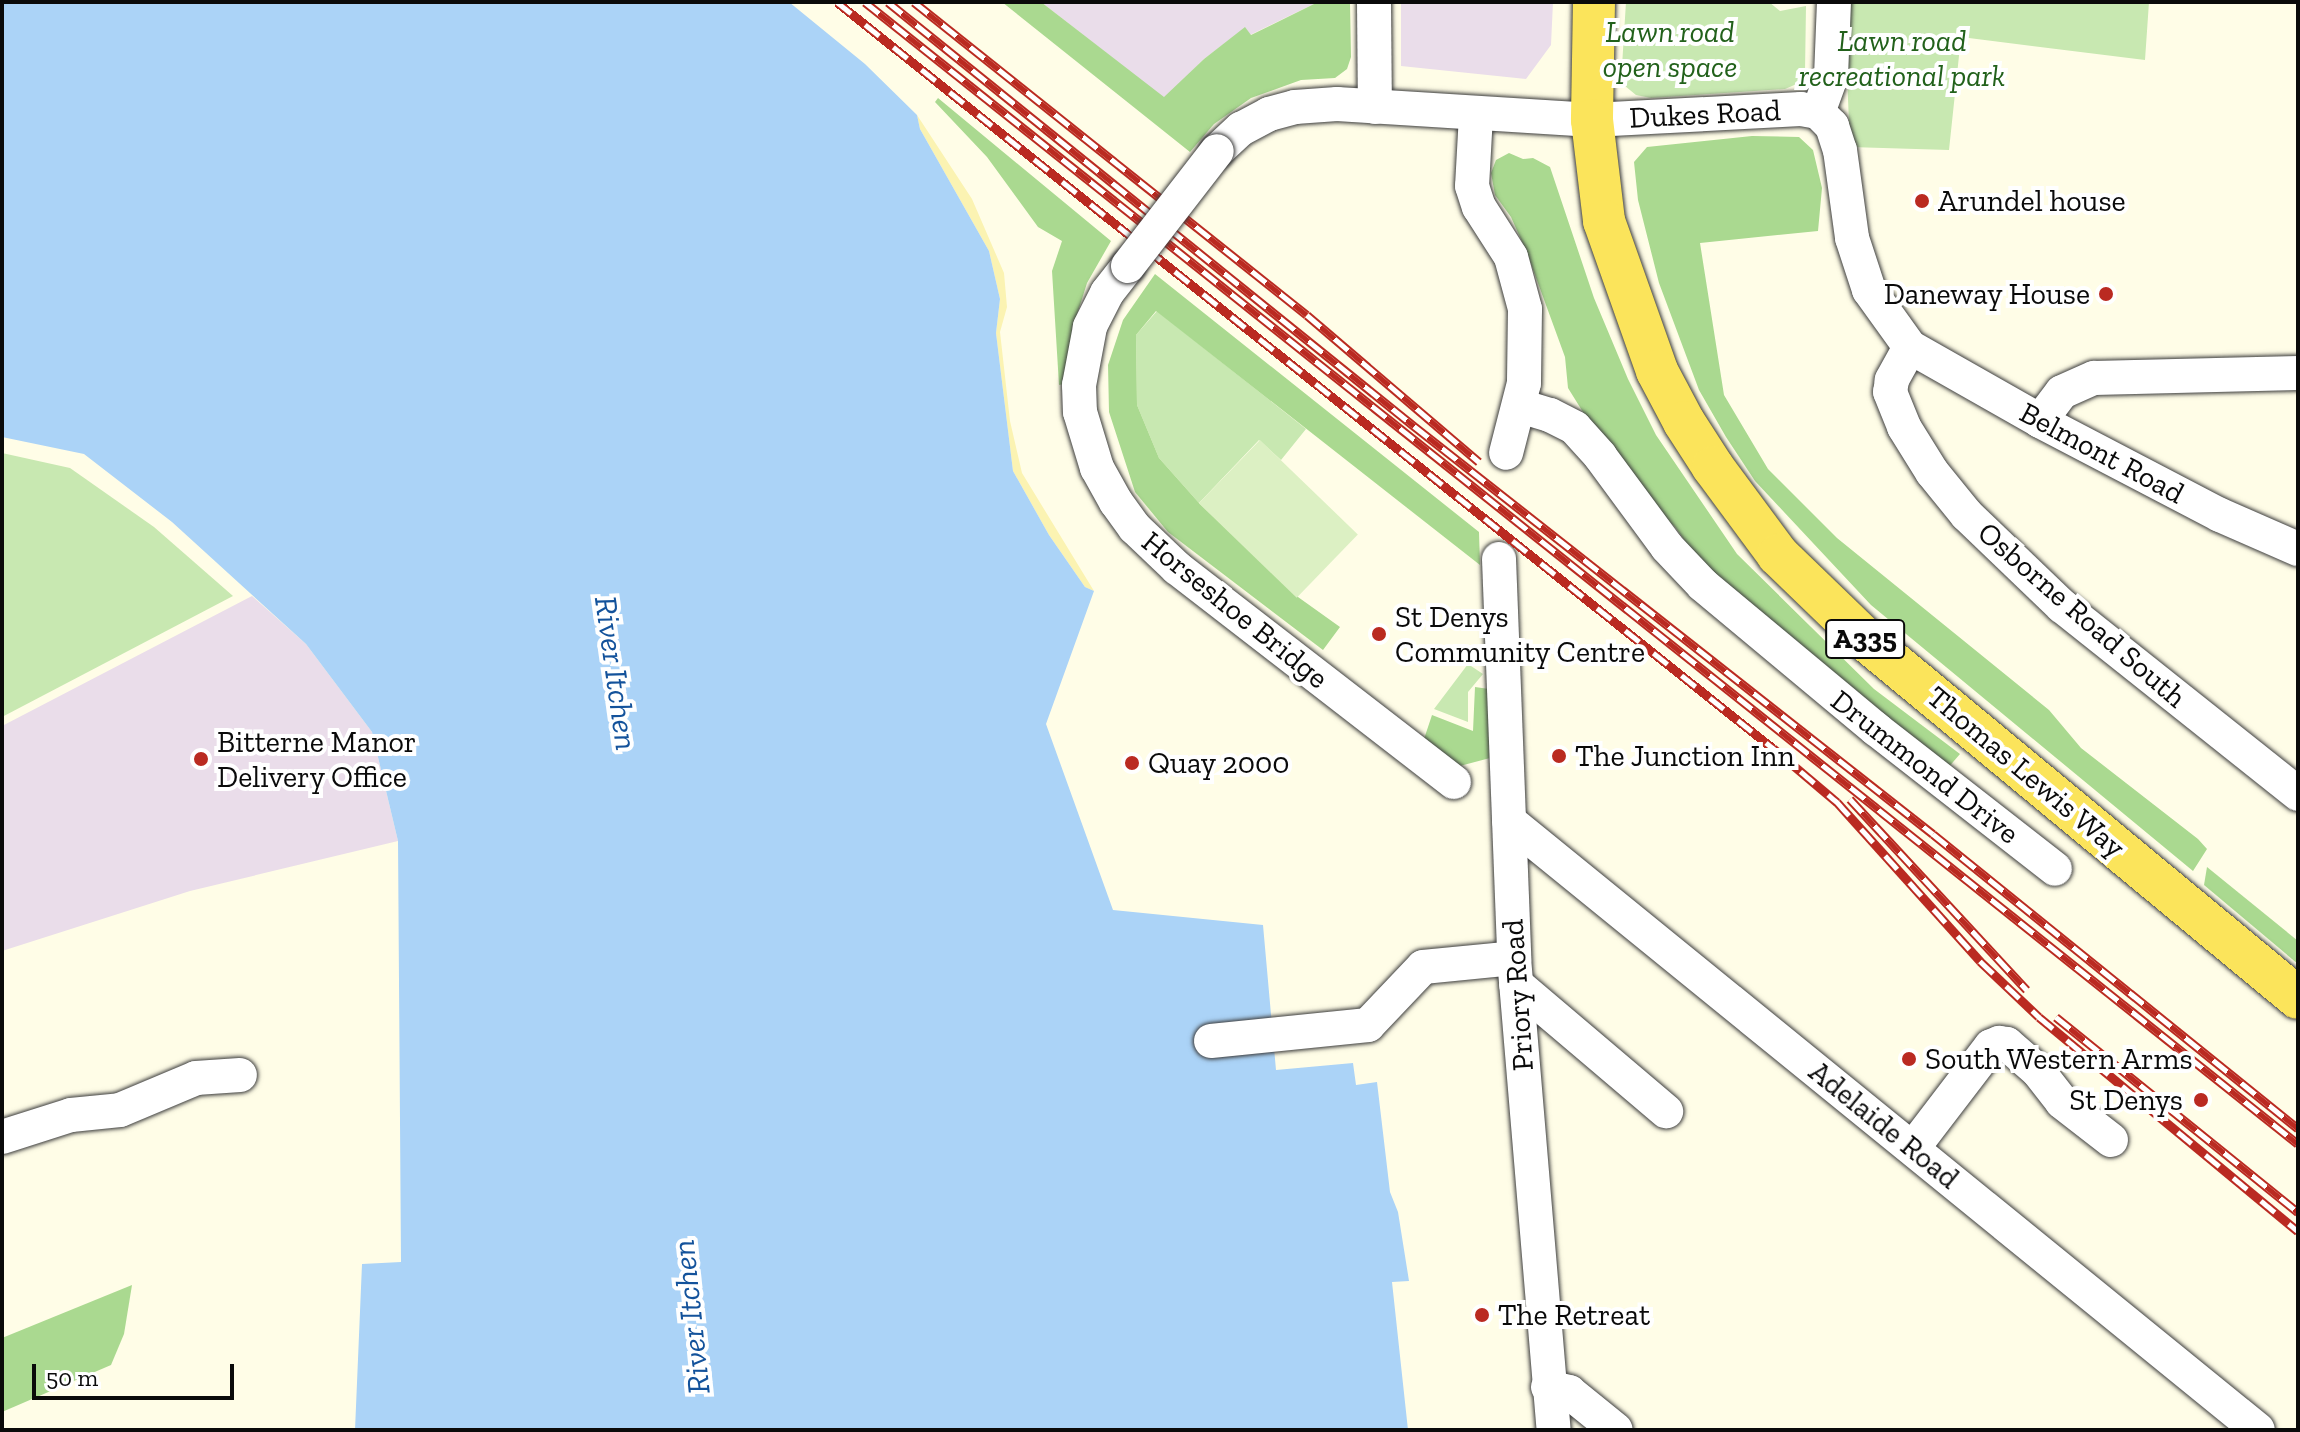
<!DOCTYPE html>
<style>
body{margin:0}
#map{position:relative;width:2300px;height:1432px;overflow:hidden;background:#fffde7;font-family:"Zilla Slab",serif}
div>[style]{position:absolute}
.industrial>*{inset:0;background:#eaddea}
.green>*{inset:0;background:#c8e8b1}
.forest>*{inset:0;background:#aad990}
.sand>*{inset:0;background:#fbf3b2}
.pitch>*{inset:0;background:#dcf0c3;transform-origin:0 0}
.water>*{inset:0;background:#abd3f7}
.roads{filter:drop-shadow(0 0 2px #3d3d3d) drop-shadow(0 0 2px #3d3d3d)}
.minor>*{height:34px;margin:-17px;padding:0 17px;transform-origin:17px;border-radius:17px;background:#fff}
.major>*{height:42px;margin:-21px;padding:0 21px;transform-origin:21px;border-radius:21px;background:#fbe45b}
.rail>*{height:9px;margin-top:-4.5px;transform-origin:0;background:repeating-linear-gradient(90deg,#fff 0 18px,#ba2a21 0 36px);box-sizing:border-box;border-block:2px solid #ba2a21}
.bridges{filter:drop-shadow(0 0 2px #3d3d3d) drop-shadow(0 0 2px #3d3d3d)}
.minor-bridge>*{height:34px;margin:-17px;padding:0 17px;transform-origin:17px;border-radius:17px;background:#fff}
.dots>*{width:22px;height:22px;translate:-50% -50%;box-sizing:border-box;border:4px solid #fff;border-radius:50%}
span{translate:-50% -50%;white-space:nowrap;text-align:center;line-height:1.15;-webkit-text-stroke:8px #fff;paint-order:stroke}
.shield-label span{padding:2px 6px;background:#fff;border:2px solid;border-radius:6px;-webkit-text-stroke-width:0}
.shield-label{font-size:28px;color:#0a0a0a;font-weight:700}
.park-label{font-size:30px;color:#22611b;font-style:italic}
.street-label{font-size:30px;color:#0a0a0a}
.poi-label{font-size:30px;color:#0a0a0a}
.left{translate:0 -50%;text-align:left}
.right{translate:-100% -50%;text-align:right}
.water-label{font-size:32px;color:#13529b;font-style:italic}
.frame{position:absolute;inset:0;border:4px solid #0a0a0a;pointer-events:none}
.scale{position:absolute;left:32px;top:1364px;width:202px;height:36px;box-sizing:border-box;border:4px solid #0a0a0a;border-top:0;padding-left:10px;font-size:24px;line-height:28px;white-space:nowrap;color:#0a0a0a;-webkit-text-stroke:6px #fff;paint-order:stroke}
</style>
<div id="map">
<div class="industrial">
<i style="clip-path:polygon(1041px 2px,1318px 2px,1250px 35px,1245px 28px,1204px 59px,1164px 98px)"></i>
<i style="clip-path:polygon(1396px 2px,1553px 2px,1551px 45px,1526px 79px,1401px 66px,1401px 3px)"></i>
<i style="clip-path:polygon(252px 596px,306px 644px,372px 732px,398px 841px,190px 891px,2px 951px,2px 726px)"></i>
</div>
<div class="green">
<i style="clip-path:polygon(1626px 2px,1769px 2px,1780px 11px,1806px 6px,1805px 73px,1799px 83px,1785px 89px,1651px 98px,1636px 95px,1625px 86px,1622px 66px)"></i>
<i style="clip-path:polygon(1844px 2px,2149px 2px,2145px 60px,1961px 37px,1949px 150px,1850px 147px)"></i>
<i style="clip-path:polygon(1157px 311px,1306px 429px,1281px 460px,1259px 440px,1199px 503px,1159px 458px,1137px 405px,1136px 335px)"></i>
<i style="clip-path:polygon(2px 453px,70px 468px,154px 527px,233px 596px,2px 717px)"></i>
<i style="clip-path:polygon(1468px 664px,1483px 674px,1468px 692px,1468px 722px,1434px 709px)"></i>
</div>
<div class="forest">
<i style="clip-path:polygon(1002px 2px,1041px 2px,1164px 97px,1204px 59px,1245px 27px,1251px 35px,1318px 2px,1350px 2px,1351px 57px,1347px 69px,1335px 78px,1301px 80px,1251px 98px,1214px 124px,1190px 152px)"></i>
<i style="clip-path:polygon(938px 98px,1111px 241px,1087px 283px,1075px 321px,1069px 383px,1059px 385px,1052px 271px,1062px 241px,1038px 227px,987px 157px,935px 102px)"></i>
<i style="clip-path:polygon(1752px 136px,1799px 137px,1813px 150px,1822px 188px,1818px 231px,1700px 243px,1724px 395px,1768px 469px,1837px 538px,2049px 710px,2081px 748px,2198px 839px,2207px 849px,2193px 871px,1871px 605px,1755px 481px,1726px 437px,1699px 390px,1659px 283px,1638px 200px,1634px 162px,1647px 147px)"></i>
<i style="clip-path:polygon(1509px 153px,1523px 159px,1533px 158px,1550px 167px,1594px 298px,1628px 379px,1656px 435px,1737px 554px,1874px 689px,1960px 754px,1947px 769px,1714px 582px,1675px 527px,1654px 507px,1596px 433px,1568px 388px,1565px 357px,1527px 253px,1511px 217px,1495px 195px,1491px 173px,1496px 160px)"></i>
<i style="clip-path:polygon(1155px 274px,1479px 532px,1480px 565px,1156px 311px,1136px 335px,1137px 405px,1159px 458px,1199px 503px,1298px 597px,1340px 627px,1323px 650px,1168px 532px,1135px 492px,1109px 412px,1108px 365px,1123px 320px)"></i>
<i style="clip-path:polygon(1475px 687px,1489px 689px,1490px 758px,1456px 767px,1424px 739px,1432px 715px,1473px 731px)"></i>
<i style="clip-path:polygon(2207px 867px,2298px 941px,2298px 964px,2204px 885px)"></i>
<i style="clip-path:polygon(132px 1285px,124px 1334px,111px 1365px,2px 1412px,2px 1338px)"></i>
</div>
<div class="sand">
<i style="clip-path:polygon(917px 115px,972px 199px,1004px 273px,1007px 307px,1000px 332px,1010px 421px,1022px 473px,1094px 591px,1085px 587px,1049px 535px,1013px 471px,996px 333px,1000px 299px,989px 251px,920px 129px)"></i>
</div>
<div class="pitch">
<i style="left:1260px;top:440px;width:136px;height:88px;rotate:44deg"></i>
</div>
<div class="water">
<i style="clip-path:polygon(2px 2px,789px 2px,865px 64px,917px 115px,920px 129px,989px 251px,1000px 299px,996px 333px,1013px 471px,1049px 535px,1085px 587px,1094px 591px,1046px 724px,1113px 910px,1263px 925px,1276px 1070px,1353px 1063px,1356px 1085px,1377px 1082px,1390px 1192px,1398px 1212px,1409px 1281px,1392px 1282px,1408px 1430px,355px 1430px,362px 1264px,401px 1262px,398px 841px,372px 732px,306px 644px,172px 522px,84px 454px,2px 437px)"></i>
</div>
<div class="roads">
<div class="minor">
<i style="left:1374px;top:2px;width:105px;rotate:89.5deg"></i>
<i style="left:1834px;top:2px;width:75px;rotate:92.3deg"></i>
<i style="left:1831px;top:77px;width:37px;rotate:110deg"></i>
<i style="left:1818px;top:112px;width:20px;rotate:45deg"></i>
<i style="left:1832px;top:126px;width:25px;rotate:72deg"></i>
<i style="left:1840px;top:150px;width:89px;rotate:82.2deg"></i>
<i style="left:1852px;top:238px;width:55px;rotate:71.9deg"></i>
<i style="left:1869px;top:290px;width:70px;rotate:54.3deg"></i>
<i style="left:1910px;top:347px;width:38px;rotate:119deg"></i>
<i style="left:1892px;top:380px;width:12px;rotate:99deg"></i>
<i style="left:1890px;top:392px;width:38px;rotate:68deg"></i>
<i style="left:1904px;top:427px;width:53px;rotate:58.1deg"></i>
<i style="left:1932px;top:472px;width:55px;rotate:50.9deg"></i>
<i style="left:1967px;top:515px;width:132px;rotate:43.8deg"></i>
<i style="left:2062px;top:606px;width:302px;rotate:38.5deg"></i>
<i style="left:1476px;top:115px;width:71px;rotate:93.2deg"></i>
<i style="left:1472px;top:186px;width:22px;rotate:72deg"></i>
<i style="left:1479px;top:207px;width:59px;rotate:57.4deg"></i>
<i style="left:1511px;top:257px;width:54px;rotate:74.9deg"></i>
<i style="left:1525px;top:309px;width:74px;rotate:90.8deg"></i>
<i style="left:1524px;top:383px;width:72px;rotate:104.4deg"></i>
<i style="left:1217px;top:151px;width:33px;rotate:-43deg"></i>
<i style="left:1241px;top:129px;width:32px;rotate:-28deg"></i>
<i style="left:1269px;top:114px;width:27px;rotate:-15deg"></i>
<i style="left:1295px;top:107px;width:42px;rotate:-4.1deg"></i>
<i style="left:1337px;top:104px;width:256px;rotate:3.6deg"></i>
<i style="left:1592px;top:120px;width:209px;rotate:-3deg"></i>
<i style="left:1801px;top:109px;width:17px;rotate:10deg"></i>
<i style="left:1128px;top:266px;width:34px;rotate:128deg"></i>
<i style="left:1107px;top:293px;width:38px;rotate:117deg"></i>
<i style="left:1090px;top:327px;width:59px;rotate:100.7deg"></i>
<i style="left:1079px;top:385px;width:27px;rotate:88deg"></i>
<i style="left:1080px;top:412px;width:59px;rotate:73.1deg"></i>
<i style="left:1097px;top:468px;width:39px;rotate:61deg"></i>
<i style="left:1116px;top:502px;width:32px;rotate:54deg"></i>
<i style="left:1135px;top:528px;width:58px;rotate:43.6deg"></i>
<i style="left:1177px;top:568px;width:350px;rotate:37.7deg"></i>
<i style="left:1910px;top:347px;width:150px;rotate:29.6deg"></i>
<i style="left:2040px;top:421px;width:203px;rotate:27.6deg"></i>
<i style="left:2220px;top:515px;width:85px;rotate:23.6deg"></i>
<i style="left:1520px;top:406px;width:31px;rotate:17deg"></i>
<i style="left:1550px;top:415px;width:28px;rotate:27deg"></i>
<i style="left:1575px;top:428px;width:38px;rotate:48deg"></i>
<i style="left:1600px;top:456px;width:113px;rotate:53.6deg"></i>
<i style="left:1667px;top:547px;width:52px;rotate:46.5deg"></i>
<i style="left:1703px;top:585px;width:225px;rotate:39.8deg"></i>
<i style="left:1876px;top:729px;width:227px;rotate:38deg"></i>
<i style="left:2040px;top:421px;width:36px;rotate:-53deg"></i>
<i style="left:2062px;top:392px;width:35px;rotate:-24deg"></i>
<i style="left:2094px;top:378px;width:204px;rotate:-1.4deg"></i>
<i style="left:1499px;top:559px;width:399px;rotate:87.8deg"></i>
<i style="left:1514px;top:958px;width:474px;rotate:85.2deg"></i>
<i style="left:1509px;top:821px;width:965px;rotate:39.11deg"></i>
<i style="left:1516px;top:984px;width:197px;rotate:40.3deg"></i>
<i style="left:1211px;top:1041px;width:158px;rotate:-5.8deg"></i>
<i style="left:1368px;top:1025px;width:80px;rotate:-46.5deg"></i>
<i style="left:1423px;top:967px;width:91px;rotate:-5.6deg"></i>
<i style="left:2px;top:1137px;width:72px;rotate:-17.7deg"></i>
<i style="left:71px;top:1115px;width:49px;rotate:-5.8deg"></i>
<i style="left:120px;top:1110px;width:82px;rotate:-22.8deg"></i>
<i style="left:196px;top:1078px;width:44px;rotate:-3.9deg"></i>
<i style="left:1913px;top:1148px;width:128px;rotate:-52.6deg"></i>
<i style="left:1991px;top:1046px;width:9px;rotate:-21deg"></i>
<i style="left:1999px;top:1043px;width:8px;rotate:7deg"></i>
<i style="left:2007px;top:1044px;width:41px;rotate:41.1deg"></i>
<i style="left:2038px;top:1071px;width:39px;rotate:52deg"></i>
<i style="left:2062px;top:1102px;width:62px;rotate:37.8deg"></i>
<i style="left:1548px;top:1387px;width:22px;rotate:13deg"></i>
<i style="left:1569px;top:1392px;width:60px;rotate:39deg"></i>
</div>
<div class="major">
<i style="left:1594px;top:2px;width:118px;rotate:91deg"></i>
<i style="left:1592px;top:120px;width:102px;rotate:83.2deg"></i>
<i style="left:1604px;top:221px;width:159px;rotate:70.5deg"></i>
<i style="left:1657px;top:371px;width:58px;rotate:62.1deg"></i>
<i style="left:1684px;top:422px;width:54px;rotate:57.2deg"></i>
<i style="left:1713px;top:467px;width:109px;rotate:53.5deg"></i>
<i style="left:1778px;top:555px;width:125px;rotate:44deg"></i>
<i style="left:1868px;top:642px;width:558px;rotate:39.62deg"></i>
</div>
</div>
<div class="rail">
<i style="left:837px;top:2px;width:1197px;rotate:38.56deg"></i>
<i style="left:1773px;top:748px;width:84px;rotate:40.2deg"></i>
<i style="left:1837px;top:802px;width:214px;rotate:48deg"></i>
<i style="left:1980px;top:961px;width:81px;rotate:43.5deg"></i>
<i style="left:2039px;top:1017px;width:336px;rotate:39.6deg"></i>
<i style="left:865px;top:2px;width:1832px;rotate:38.55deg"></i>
<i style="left:888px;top:2px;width:676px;rotate:38.87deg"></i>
<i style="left:1414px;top:426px;width:660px;rotate:38.17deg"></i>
<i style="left:1933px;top:834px;width:469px;rotate:38.9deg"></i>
<i style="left:914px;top:2px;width:502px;rotate:38.54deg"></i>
<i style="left:1307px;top:315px;width:226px;rotate:40.5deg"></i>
<i style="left:1850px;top:799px;width:260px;rotate:47.2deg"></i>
<i style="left:2056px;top:1017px;width:311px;rotate:38.9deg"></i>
</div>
<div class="bridges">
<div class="minor-bridge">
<i style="left:1128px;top:266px;width:145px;rotate:-52.3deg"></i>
</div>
</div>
<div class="dots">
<i style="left:1922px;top:201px;background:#ba2a21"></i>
<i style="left:2106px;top:294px;background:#ba2a21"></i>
<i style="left:1379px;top:634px;background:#ba2a21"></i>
<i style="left:1559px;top:756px;background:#ba2a21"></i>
<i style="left:201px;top:759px;background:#ba2a21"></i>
<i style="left:1132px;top:763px;background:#ba2a21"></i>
<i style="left:1909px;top:1059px;background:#ba2a21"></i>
<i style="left:2201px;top:1100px;background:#ba2a21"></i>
<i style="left:1482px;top:1315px;background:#ba2a21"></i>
</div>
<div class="shield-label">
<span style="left:1865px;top:639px">A335</span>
</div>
<div class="park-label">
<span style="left:1670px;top:49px">Lawn road<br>open space</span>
<span style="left:1902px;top:58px">Lawn road<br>recreational park</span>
</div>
<div class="street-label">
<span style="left:1705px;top:114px;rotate:-3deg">Dukes Road</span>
<span style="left:2102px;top:453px;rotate:28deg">Belmont Road</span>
<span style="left:1235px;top:610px;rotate:39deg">Horseshoe Bridge</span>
<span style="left:2082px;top:615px;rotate:41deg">Osborne Road South</span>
<span style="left:1925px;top:767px;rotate:38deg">Drummond Drive</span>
<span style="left:2026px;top:772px;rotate:40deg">Thomas Lewis Way</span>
<span style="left:1518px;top:995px;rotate:-94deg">Priory Road</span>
<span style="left:1884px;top:1125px;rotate:39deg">Adelaide Road</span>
</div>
<div class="poi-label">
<span class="left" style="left:1938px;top:201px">Arundel house</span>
<span class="right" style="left:2090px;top:294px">Daneway House</span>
<span class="left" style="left:1395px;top:634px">St Denys<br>Community Centre</span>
<span class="left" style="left:217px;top:759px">Bitterne Manor<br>Delivery Office</span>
<span class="left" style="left:1575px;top:756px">The Junction Inn</span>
<span class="left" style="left:1148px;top:763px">Quay 2000</span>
<span class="left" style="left:1925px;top:1059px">South Western Arms</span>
<span class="right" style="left:2183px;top:1100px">St Denys</span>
<span class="left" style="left:1498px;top:1315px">The Retreat</span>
</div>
<div class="water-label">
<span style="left:616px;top:673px;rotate:82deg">River Itchen</span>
<span style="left:691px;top:1317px;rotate:-96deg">River Itchen</span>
</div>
<div class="frame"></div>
<div class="scale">50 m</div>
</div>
